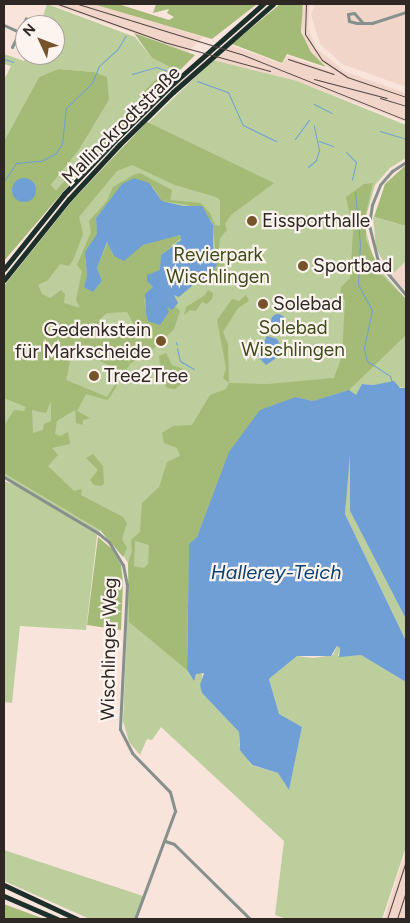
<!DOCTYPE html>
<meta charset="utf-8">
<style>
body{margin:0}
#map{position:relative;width:410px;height:923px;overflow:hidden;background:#f9e4db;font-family:Figtree,sans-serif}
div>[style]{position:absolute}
.built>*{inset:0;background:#f2d5c9}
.green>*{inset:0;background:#bbce9c}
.forest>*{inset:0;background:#a3bb77}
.water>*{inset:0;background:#6f9fd5}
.round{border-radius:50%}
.stream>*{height:1px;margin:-0.5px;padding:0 0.5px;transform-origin:0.5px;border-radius:0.5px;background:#6f9fd5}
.street>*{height:3px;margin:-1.5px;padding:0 1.5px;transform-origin:1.5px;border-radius:1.5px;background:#86908d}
.highway>*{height:5px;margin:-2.5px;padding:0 2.5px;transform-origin:2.5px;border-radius:2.5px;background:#1c2f2b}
.rail>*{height:1px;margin:-0.5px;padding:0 0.5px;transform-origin:0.5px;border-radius:0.5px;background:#4f4641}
.dots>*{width:14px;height:14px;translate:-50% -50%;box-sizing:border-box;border:2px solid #fdf4f0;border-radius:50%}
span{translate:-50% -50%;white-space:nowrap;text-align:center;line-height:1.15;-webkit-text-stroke:4.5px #fdf4f0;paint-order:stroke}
.street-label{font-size:19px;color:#2e2723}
.poi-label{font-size:19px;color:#2e2723}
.left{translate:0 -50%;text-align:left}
.right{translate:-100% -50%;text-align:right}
.park-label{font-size:19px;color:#3b4a19}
.water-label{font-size:20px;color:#093f71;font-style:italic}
.frame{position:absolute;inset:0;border:5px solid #2e2723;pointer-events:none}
.north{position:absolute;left:15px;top:15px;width:50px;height:50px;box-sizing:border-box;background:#fdf4f0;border:1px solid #aaa29e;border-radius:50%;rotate:313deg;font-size:14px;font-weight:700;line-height:20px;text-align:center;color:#2e2723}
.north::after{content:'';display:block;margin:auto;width:18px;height:22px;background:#75542b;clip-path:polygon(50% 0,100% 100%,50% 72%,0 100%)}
</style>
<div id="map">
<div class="built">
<i style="clip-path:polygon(50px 4px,93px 4px,203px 37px,188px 52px)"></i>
<i style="clip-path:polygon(304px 4px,310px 4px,308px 28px,316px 48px,346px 72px,406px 93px,406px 122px,297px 81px,213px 60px,230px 45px,282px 64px,287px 56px,332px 71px,314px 55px,304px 39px,301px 18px)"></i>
<i style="clip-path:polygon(315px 4px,406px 4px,406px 87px,342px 64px,320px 44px,311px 15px)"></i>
<i style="clip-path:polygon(406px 261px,406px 291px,391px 276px)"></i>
<i style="clip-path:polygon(406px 851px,406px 919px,384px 919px,389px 903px)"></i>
</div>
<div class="green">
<i style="clip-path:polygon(47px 4px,135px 37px,152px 58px,174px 69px,159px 76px,141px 94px,144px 101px,108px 133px,56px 190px,51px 185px,79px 150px,109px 100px,94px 72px,58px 69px,39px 77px,4px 141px,4px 80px,11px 66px,4px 64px,4px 54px,24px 61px,28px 55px,55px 55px,55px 25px,40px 25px)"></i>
<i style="clip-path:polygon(213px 60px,297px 81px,406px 125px,406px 158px,390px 168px,375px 185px,364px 224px,375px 264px,406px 299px,406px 388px,363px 384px,356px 395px,313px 401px,296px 397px,229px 452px,197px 537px,187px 607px,187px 670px,192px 678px,194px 680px,196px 674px,202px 671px,202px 693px,239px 732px,239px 745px,251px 765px,278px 773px,289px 789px,302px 727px,279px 715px,269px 679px,297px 656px,313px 658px,333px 655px,337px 646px,340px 648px,338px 656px,361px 655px,406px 682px,406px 847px,382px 919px,287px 919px,275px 915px,284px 841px,161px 727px,152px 740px,147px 739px,140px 755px,129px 742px,123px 721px,129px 574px,128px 563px,119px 549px,100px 530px,97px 536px,86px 630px,20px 626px,12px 703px,4px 702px,4px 481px,18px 486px,4px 477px,4px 286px,72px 201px,122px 148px)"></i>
<i style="clip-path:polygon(373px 217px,406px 226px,406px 261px,391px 276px,376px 248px)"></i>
<i style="clip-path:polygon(348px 454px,351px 454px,350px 511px,406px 619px,406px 641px,345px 514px)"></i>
<i style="clip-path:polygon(4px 850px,143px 896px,135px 919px,90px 919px,4px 881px)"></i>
</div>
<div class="forest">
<i style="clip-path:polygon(93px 4px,118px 4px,169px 20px,174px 17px,167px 13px,169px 9px,153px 13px,156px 4px,257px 4px,212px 39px)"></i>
<i style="clip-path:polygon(280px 4px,303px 4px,301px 32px,311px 52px,326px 67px,287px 54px,282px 63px,232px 44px)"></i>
<i style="clip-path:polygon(134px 33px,195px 55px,86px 165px,4px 261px,4px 141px,39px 77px,58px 69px,94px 72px,107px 77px,109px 100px,79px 150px,51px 185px,56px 190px,108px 133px,143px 101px,141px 94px,159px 76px,174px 69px,152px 58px)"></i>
<i style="clip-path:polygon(evenodd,147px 122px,274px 183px,231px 215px,225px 224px,227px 230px,220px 238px,219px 249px,226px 258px,218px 282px,212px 274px,217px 265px,212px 221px,188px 205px,162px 201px,153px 187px,113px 196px,96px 218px,97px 234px,85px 259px,87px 276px,84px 287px,95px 290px,102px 281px,97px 268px,108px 242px,113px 255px,177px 234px,181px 238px,161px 255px,162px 268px,149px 283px,153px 287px,144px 300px,148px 321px,167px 307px,172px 309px,175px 306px,180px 311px,174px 329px,156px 347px,130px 364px,110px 397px,107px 400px,86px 394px,77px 411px,90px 418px,83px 420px,83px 425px,76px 423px,75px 410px,57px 421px,55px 434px,60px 436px,68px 432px,70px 444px,52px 448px,58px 455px,48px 466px,74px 491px,82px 489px,81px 495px,123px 517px,127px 523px,122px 539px,127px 548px,123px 557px,100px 530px,4px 473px,5px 424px,14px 410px,24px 411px,26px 407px,4px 398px,4px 286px,72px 201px,147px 122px,132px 165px,175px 185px,216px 197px,220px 200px,220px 226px,215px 225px,210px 213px,201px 203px,170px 200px,172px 190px,140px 173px,133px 175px,113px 187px,107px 201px,89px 221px,91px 232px,77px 265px,82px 271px,76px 300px,80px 308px,64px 303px,65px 294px,61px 290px,50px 298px,42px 294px,38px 285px,48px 280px,60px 264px,69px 266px,74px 258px,83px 234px,79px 217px,117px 171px,132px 165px,147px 122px,127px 312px,137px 331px,131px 337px,100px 325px,100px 319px,107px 313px,127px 312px,147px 122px,73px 348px,123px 372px,107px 397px,66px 380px,73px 348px,147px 122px,51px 401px,51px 421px,44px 424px,43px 430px,33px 433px,32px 410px,46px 413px,51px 401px)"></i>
<i style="clip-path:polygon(406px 165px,406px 226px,374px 217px,385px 184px)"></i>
<i style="clip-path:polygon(evenodd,373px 183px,366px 213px,366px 240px,382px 275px,406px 299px,406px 335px,349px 390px,313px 401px,296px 397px,210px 505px,197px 537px,189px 544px,187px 670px,129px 622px,128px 563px,132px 551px,131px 540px,140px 532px,142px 503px,159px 487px,167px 462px,180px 456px,177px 448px,164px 443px,162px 433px,173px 426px,192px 425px,210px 395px,226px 389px,229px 383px,223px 378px,226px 368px,217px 320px,232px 299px,239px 301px,246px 295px,249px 301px,238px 308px,223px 332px,228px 344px,229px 383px,268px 384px,334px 378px,342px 356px,345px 301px,340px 295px,341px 287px,350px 278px,351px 268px,353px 230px,346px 197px,364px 184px,373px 183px,135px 541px,149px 545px,148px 564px,144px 568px,134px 566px,135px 541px)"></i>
<i style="clip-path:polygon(208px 290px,213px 293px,212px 299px,207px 304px,202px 302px,196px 311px,190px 310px,184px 315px,186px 307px,205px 295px)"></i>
<i style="clip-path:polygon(166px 353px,172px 365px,189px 371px,189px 378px,175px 389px,167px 388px,162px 381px,159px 356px)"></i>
<i style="clip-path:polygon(93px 454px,103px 466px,104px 484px,101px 486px,94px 485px,90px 480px,98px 470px,86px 458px)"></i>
<i style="clip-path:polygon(98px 537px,112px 549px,121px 565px,123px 583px,121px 630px,87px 625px)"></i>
<i style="clip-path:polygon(4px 904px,44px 919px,4px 919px)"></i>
</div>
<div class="water">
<i class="round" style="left:12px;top:178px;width:24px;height:24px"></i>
<i style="clip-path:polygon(134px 178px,149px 183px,162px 201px,183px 206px,202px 206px,213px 225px,213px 246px,217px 265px,206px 281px,199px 283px,193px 274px,188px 277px,193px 285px,179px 297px,174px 295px,178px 303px,172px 310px,167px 307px,169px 312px,160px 325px,148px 321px,146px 313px,145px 294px,153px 287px,147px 281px,147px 275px,160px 270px,161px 255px,181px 240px,180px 235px,143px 245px,124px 261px,114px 256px,107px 242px,97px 268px,102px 281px,93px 292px,84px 287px,87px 276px,85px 252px,97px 234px,96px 218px,122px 184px)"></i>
<i class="round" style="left:271px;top:314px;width:14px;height:14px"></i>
<i style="clip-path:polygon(267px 336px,277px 339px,285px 352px,266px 365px,257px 356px)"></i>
<i style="clip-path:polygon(394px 381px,400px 388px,406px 388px,406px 619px,350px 511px,350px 454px,345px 514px,406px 641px,406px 682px,361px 655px,339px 657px,340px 648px,337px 646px,331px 656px,297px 656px,269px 679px,279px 714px,302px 727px,289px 790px,278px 773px,252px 765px,240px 750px,239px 732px,202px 693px,200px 685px,204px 673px,196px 674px,194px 681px,187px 670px,189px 544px,197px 537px,229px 452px,260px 410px,296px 397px,313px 401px,349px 390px,356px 395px,362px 384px,374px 385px)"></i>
</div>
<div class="stream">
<i style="left:4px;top:59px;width:10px;rotate:17deg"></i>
<i style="left:132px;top:74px;width:25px;rotate:-16deg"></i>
<i style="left:156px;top:67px;width:18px;rotate:19deg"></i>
<i style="left:197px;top:81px;width:33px;rotate:20deg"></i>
<i style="left:228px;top:92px;width:36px;rotate:66deg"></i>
<i style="left:243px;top:125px;width:37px;rotate:26deg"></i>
<i style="left:314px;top:104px;width:20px;rotate:27deg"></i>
<i style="left:380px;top:131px;width:27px;rotate:17deg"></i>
<i style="left:295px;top:139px;width:24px;rotate:-54deg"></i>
<i style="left:319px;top:141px;width:15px;rotate:20deg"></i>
<i style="left:346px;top:152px;width:14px;rotate:45deg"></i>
<i style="left:356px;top:162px;width:18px;rotate:103deg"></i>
<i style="left:308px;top:167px;width:11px;rotate:-41deg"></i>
<i style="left:316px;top:160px;width:10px;rotate:-73deg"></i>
<i style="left:319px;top:150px;width:25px;rotate:-102deg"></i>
<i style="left:4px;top:181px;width:22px;rotate:-56deg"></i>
<i style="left:16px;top:163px;width:25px;rotate:-5deg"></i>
<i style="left:41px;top:161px;width:16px;rotate:-27deg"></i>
<i style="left:55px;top:154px;width:12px;rotate:-55deg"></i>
<i style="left:62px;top:144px;width:36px;rotate:-84deg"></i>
<i style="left:66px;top:108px;width:36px;rotate:-44deg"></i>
<i style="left:92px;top:83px;width:18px;rotate:-68deg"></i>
<i style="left:99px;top:66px;width:24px;rotate:-42deg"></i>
<i style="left:117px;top:50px;width:17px;rotate:-59deg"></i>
<i style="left:355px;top:192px;width:52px;rotate:84.5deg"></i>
<i style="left:360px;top:244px;width:40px;rotate:92.9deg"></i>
<i style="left:358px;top:284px;width:30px;rotate:62deg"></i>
<i style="left:372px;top:310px;width:40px;rotate:102deg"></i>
<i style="left:364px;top:349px;width:12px;rotate:76deg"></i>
<i style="left:367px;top:361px;width:27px;rotate:33deg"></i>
<i style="left:390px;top:376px;width:6px;rotate:72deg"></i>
<i style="left:176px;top:342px;width:3px;rotate:72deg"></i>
<i style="left:177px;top:348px;width:13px;rotate:77deg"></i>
<i style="left:180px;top:361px;width:16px;rotate:30deg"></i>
</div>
<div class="street">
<i style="left:363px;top:23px;width:13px;rotate:-132deg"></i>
<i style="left:354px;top:13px;width:6px;rotate:171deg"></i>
<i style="left:348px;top:14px;width:7px;rotate:82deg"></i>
<i style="left:349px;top:21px;width:8px;rotate:14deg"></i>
<i style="left:357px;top:23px;width:15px"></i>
<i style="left:372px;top:23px;width:36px;rotate:-18deg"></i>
<i style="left:4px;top:25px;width:17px;rotate:25deg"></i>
<i style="left:12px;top:47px;width:32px;rotate:-64deg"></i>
<i style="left:406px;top:162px;width:17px;rotate:147deg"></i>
<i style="left:392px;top:171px;width:18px;rotate:131deg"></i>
<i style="left:380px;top:185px;width:22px;rotate:112deg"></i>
<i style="left:372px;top:205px;width:20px;rotate:99deg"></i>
<i style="left:369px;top:225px;width:38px;rotate:76deg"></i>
<i style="left:378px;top:262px;width:43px;rotate:49.7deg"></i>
<i style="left:4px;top:477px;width:109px;rotate:30.8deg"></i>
<i style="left:98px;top:533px;width:14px;rotate:39deg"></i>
<i style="left:109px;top:542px;width:27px;rotate:59deg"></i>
<i style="left:123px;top:565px;width:20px;rotate:79deg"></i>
<i style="left:127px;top:585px;width:144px;rotate:92.8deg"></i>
<i style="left:120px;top:729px;width:27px;rotate:63deg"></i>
<i style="left:132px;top:753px;width:54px;rotate:45.7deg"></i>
<i style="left:170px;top:792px;width:20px;rotate:75deg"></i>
<i style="left:175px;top:811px;width:115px;rotate:110.3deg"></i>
<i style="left:165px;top:841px;width:9px;rotate:18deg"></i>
<i style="left:174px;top:844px;width:107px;rotate:44.6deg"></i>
</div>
<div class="highway">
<i style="left:4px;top:269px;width:96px;rotate:-51.3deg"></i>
<i style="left:64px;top:194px;width:74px;rotate:-46.6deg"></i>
<i style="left:115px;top:140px;width:74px;rotate:-44.5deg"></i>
<i style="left:168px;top:88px;width:127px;rotate:-41.5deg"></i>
<i style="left:4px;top:280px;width:104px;rotate:-51.3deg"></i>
<i style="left:69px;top:199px;width:74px;rotate:-47.2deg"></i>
<i style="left:119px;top:145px;width:76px;rotate:-44.5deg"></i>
<i style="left:173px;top:92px;width:133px;rotate:-41.3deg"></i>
<i style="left:4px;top:885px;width:81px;rotate:25deg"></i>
<i style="left:4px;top:896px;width:58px;rotate:23.5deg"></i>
</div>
<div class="rail">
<i style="left:58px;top:4px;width:113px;rotate:19.7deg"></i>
<i style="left:164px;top:42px;width:110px;rotate:15.3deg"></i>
<i style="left:78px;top:4px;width:170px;rotate:17.1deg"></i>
<i style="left:241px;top:54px;width:178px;rotate:21.8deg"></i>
<i style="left:306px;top:4px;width:30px;rotate:92deg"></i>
<i style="left:305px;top:34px;width:31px;rotate:57deg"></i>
<i style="left:322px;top:60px;width:30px;rotate:34deg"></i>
<i style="left:347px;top:77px;width:62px;rotate:18.7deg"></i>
<i style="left:288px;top:59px;width:48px;rotate:18.1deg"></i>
<i style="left:314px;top:79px;width:75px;rotate:14.6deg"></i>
<i style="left:380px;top:98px;width:27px;rotate:17deg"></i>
<i style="left:387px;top:919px;width:61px;rotate:-71.9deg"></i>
<i style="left:397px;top:919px;width:29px;rotate:-72deg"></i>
</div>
<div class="dots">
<i style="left:252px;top:221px;background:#75542b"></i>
<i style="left:303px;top:266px;background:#75542b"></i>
<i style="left:263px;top:304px;background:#75542b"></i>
<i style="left:161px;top:341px;background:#75542b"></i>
<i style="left:94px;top:376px;background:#75542b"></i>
</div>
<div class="street-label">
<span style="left:121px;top:125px;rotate:-45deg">Mallinckrodtstraße</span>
<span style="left:109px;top:649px;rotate:-89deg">Wischlinger Weg</span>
</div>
<div class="poi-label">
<span class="left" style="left:262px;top:221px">Eissporthalle</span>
<span class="left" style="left:313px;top:266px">Sportbad</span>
<span class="left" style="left:273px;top:304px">Solebad</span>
<span class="right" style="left:151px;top:341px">Gedenkstein<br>für Markscheide</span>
<span class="left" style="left:104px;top:376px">Tree2Tree</span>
</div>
<div class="park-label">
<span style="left:218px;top:266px">Revierpark<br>Wischlingen</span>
<span style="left:293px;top:339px">Solebad<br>Wischlingen</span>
</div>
<div class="water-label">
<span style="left:276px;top:572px">Hallerey-Teich</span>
</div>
<div class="frame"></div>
<div class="north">N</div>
</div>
